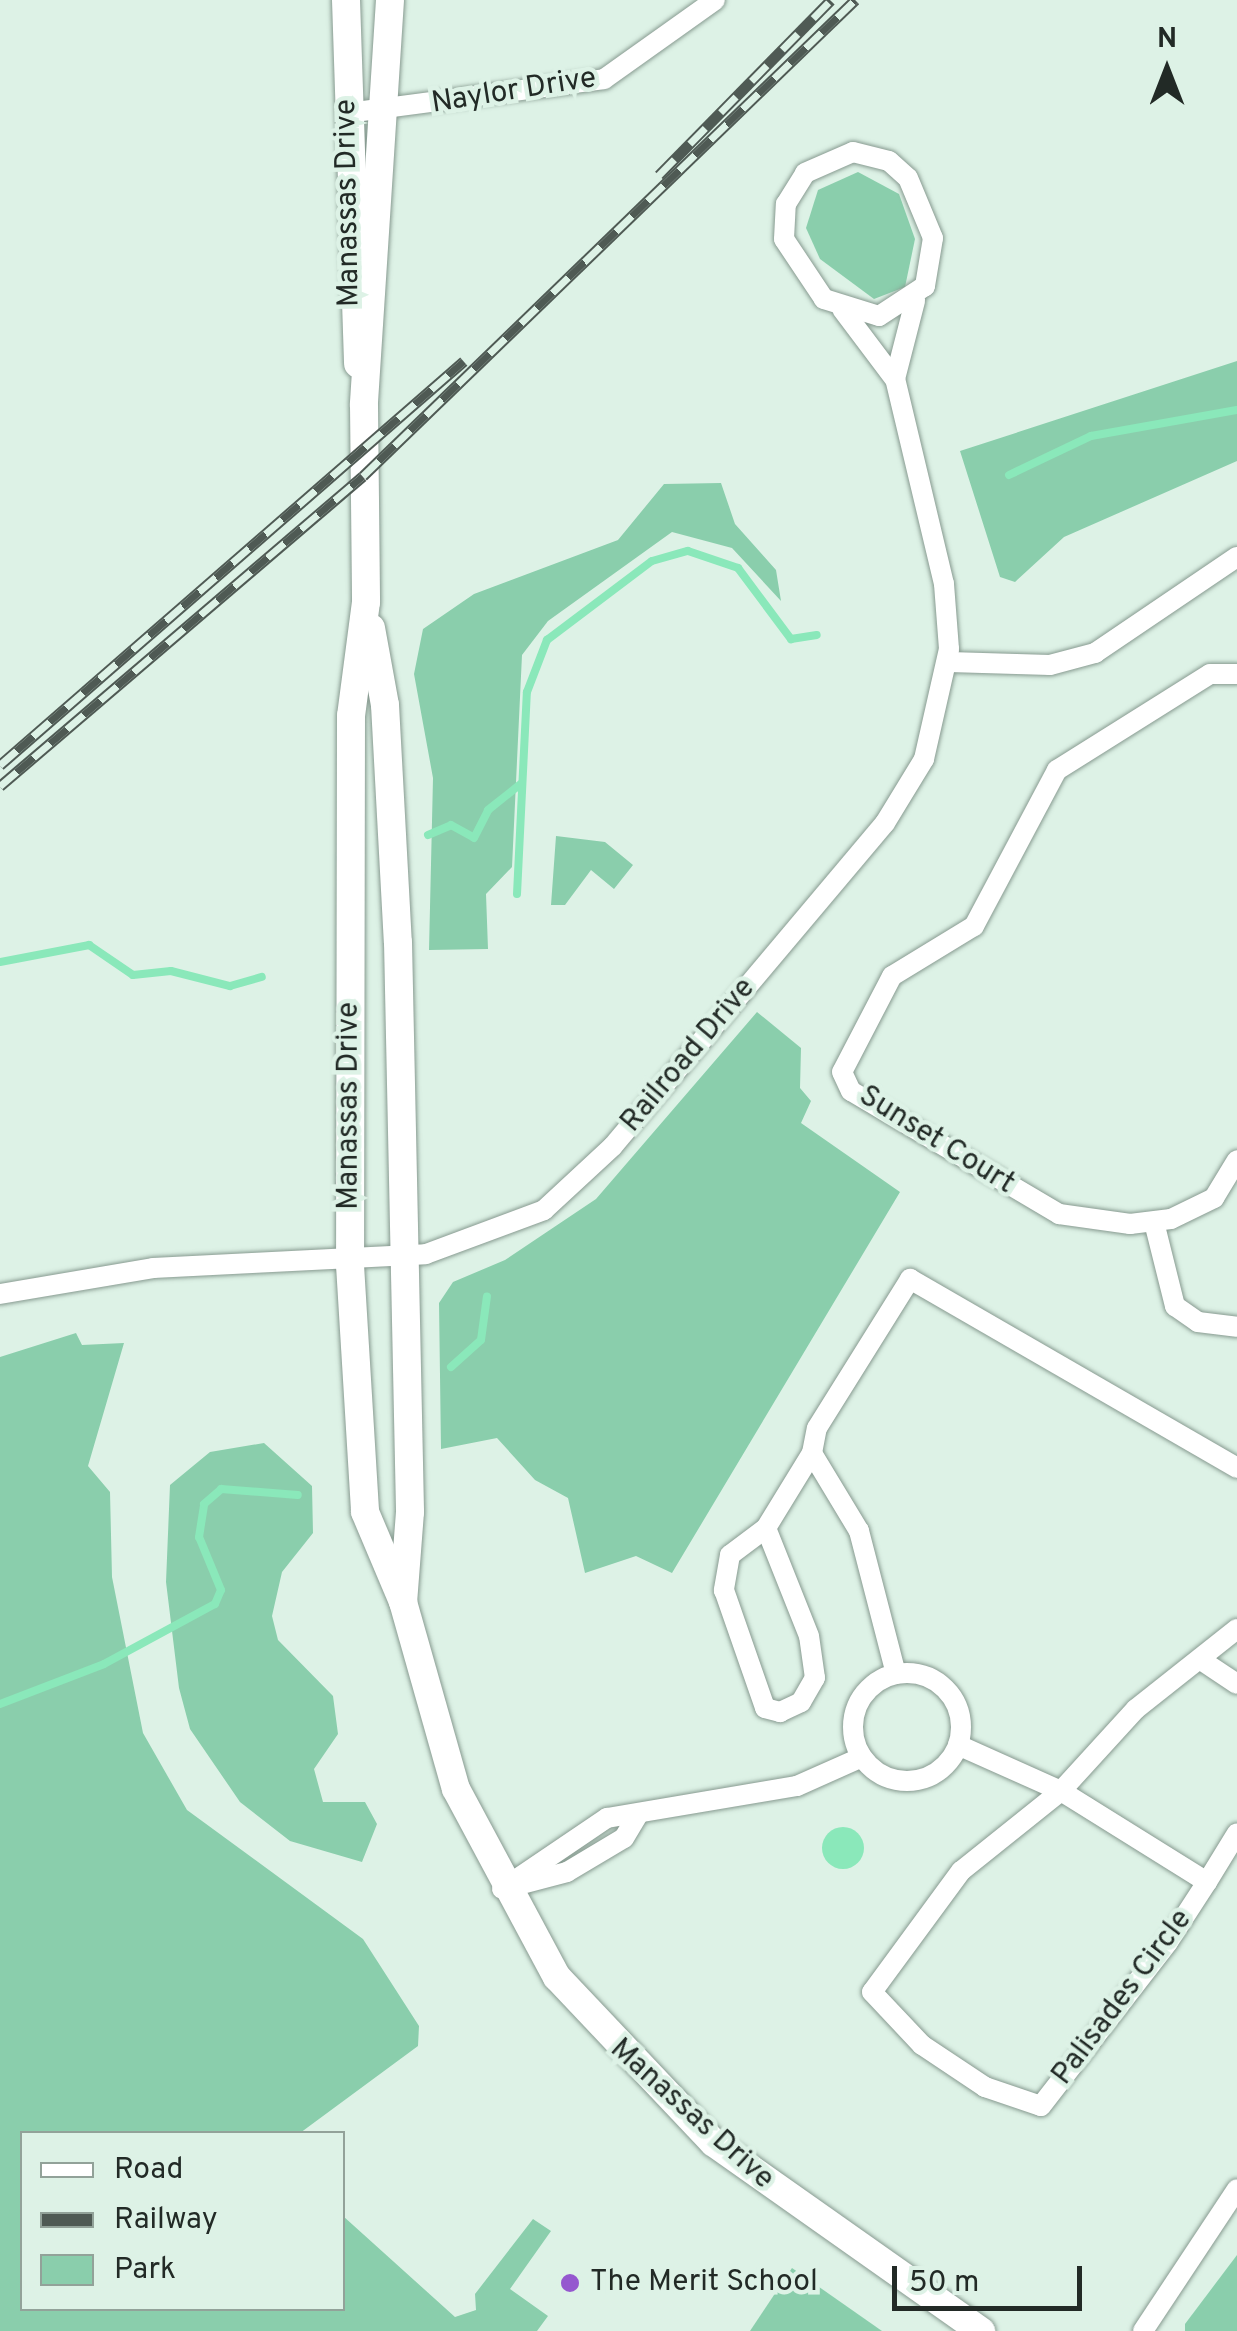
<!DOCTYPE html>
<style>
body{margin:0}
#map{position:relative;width:1237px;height:2331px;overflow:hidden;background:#ddf2e6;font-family:Overpass,sans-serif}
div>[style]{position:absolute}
.green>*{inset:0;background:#8aceac}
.water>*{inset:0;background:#8ae8ba}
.round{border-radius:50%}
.stream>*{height:8px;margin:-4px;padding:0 4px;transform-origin:4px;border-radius:4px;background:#8ae8ba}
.roads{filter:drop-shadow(0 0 2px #879a90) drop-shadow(0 0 2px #879a90)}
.street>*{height:20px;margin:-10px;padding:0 10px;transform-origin:10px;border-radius:10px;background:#fff}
.street>.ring{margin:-10px;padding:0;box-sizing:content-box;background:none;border:20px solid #fff;border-radius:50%}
.secondary>*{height:28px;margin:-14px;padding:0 14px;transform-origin:14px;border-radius:14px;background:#fff}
.rail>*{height:11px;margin-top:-5.5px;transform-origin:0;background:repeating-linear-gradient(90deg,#ddf2e6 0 22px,#4f5a54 0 44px);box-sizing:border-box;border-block:2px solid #4f5a54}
.dots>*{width:28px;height:28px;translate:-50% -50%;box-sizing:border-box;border:5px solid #ddf2e6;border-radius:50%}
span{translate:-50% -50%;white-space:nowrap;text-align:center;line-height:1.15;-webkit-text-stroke:9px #ddf2e6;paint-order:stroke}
.street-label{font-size:30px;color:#222a26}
.poi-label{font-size:30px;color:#222a26}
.left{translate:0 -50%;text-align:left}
.legend{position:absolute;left:20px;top:2131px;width:325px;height:180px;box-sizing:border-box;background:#ddf2e6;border:2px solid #92a299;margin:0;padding:12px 18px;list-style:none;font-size:30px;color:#222a26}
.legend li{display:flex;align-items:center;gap:20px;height:50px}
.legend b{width:50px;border:2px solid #92a299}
.north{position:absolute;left:1117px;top:20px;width:100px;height:100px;-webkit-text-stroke:8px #ddf2e6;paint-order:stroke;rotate:0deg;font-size:28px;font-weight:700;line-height:40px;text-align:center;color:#222a26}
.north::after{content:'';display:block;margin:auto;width:35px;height:45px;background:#222a26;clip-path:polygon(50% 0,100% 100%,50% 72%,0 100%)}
.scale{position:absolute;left:892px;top:2266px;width:190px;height:45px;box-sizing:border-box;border:5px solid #222a26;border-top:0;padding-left:12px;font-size:30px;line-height:35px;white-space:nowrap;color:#222a26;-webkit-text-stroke:8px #ddf2e6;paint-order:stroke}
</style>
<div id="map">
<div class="green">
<i style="clip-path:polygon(858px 172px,899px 194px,915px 239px,905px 287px,874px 299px,820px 259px,806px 228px,818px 190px)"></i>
<i style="clip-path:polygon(1237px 361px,1237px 461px,1064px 537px,1015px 582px,1000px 577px,960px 451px)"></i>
<i style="clip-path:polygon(721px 483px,735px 524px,776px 570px,781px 601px,732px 548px,672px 532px,548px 621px,522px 655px,512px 867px,486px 894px,488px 949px,429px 950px,433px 778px,414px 674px,423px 629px,474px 594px,618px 540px,664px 484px)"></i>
<i style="clip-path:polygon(556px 836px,605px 842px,633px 865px,614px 889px,591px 870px,565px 905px,551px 905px)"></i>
<i style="clip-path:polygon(757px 1012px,801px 1048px,800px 1088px,811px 1101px,801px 1123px,900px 1192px,672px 1573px,636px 1556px,585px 1573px,568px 1498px,535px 1480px,497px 1438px,441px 1449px,439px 1303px,453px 1282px,505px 1260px,596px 1199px)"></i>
<i style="clip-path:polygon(76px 1333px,82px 1345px,124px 1343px,88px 1466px,110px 1492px,112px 1577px,143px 1733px,187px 1810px,363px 1939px,419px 2026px,418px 2046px,300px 2133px,22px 2134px,22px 2308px,342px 2308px,343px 2216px,455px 2317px,476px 2310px,475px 2294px,533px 2219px,551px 2231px,510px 2289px,548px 2316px,537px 2331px,0 2331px,0 1357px)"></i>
<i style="clip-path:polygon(264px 1443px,312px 1486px,313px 1533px,282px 1572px,272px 1616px,278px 1640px,333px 1696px,338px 1734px,314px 1769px,323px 1802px,365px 1802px,377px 1824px,362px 1862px,290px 1841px,240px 1802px,190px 1729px,179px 1688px,166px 1582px,170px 1485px,210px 1452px)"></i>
<i style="clip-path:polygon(1237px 2255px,1237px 2331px,1185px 2331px,1185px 2324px)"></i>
<i style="clip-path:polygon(792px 2268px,882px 2331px,750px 2331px)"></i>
</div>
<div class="water">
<i class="round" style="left:822px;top:1827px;width:42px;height:42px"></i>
</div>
<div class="stream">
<i style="left:1009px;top:475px;width:91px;rotate:-25.4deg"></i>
<i style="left:1091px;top:436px;width:148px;rotate:-10.1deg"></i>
<i style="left:428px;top:835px;width:25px;rotate:-23deg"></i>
<i style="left:451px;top:825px;width:26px;rotate:29deg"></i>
<i style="left:474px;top:838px;width:31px;rotate:-63deg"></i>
<i style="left:488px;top:810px;width:43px;rotate:-38.5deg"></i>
<i style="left:517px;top:894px;width:202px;rotate:-87.2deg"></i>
<i style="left:527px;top:692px;width:56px;rotate:-69deg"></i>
<i style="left:547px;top:640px;width:131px;rotate:-37deg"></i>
<i style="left:652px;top:561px;width:37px;rotate:-16deg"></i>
<i style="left:688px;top:551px;width:53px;rotate:18.8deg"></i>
<i style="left:738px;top:568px;width:89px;rotate:53.3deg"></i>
<i style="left:791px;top:639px;width:26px;rotate:-9deg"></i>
<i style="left:0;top:962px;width:91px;rotate:-10.8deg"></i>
<i style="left:89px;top:945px;width:53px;rotate:34.3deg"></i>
<i style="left:133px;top:975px;width:38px;rotate:-6deg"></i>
<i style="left:171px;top:971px;width:61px;rotate:14.3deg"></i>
<i style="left:230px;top:986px;width:33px;rotate:-16deg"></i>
<i style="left:451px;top:1367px;width:40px;rotate:-42deg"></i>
<i style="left:481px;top:1340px;width:44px;rotate:-82.2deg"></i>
<i style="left:0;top:1704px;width:111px;rotate:-21deg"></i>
<i style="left:104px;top:1664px;width:126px;rotate:-28.4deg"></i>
<i style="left:215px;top:1604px;width:15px;rotate:-67deg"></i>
<i style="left:221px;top:1590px;width:57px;rotate:-112.5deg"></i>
<i style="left:199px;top:1537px;width:33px;rotate:-81deg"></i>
<i style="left:204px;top:1504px;width:23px;rotate:-41deg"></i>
<i style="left:221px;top:1489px;width:77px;rotate:4.5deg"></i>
</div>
<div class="roads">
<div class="street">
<i style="left:347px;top:113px;width:259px;rotate:-7.5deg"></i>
<i style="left:604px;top:79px;width:136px;rotate:-35.4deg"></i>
<i style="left:853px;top:152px;width:37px;rotate:14deg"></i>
<i style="left:889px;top:161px;width:25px;rotate:42deg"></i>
<i style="left:908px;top:178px;width:65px;rotate:67.4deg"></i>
<i style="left:933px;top:238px;width:49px;rotate:99.5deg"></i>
<i style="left:925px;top:286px;width:55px;rotate:146.9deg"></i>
<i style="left:879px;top:316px;width:58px;rotate:-162.8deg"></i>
<i style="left:824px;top:299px;width:72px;rotate:-123.7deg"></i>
<i style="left:784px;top:239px;width:35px;rotate:-87deg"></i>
<i style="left:786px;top:204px;width:36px;rotate:-58deg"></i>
<i style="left:805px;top:173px;width:52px;rotate:-23.6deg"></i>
<i style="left:842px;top:309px;width:86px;rotate:53deg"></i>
<i style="left:949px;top:662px;width:101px;rotate:1.7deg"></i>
<i style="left:1050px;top:665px;width:47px;rotate:-14.9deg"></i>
<i style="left:1095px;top:653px;width:171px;rotate:-34.1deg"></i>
<i style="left:1237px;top:674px;width:27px;rotate:180deg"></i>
<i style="left:1210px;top:674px;width:181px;rotate:147.9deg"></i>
<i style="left:1057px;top:770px;width:177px;rotate:118deg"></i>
<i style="left:974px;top:926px;width:96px;rotate:148.6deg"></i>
<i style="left:892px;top:976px;width:108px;rotate:117.5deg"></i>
<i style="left:842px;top:1072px;width:21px;rotate:65deg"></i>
<i style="left:851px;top:1091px;width:242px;rotate:30.6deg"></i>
<i style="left:1059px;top:1214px;width:72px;rotate:8deg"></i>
<i style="left:1130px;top:1224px;width:41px;rotate:-7deg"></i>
<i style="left:1171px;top:1219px;width:48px;rotate:-26deg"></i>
<i style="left:1214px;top:1198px;width:44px;rotate:-58.8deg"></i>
<i style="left:1154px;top:1222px;width:87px;rotate:76deg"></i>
<i style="left:1175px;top:1306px;width:28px;rotate:35deg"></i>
<i style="left:1198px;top:1322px;width:39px;rotate:7deg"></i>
<i style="left:0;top:1294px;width:155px;rotate:-9.6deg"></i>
<i style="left:153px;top:1268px;width:273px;rotate:-2.9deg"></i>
<i style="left:426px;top:1254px;width:126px;rotate:-20.4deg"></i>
<i style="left:544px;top:1210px;width:94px;rotate:-42.8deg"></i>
<i style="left:613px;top:1146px;width:422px;rotate:-49.9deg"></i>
<i style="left:885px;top:823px;width:75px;rotate:-58.6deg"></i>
<i style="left:924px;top:759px;width:113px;rotate:-77.2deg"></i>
<i style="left:949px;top:649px;width:65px;rotate:-94.4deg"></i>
<i style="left:944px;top:584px;width:211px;rotate:-103.4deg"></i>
<i style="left:895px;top:379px;width:81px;rotate:-75.6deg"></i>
<i style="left:766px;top:1528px;width:45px;rotate:143.1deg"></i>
<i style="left:730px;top:1555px;width:36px;rotate:100deg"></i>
<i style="left:724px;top:1590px;width:125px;rotate:70.8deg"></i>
<i style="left:765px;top:1708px;width:16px;rotate:15deg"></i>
<i style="left:780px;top:1712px;width:23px;rotate:-25deg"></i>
<i style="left:801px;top:1702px;width:28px;rotate:-60deg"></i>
<i style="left:815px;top:1678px;width:42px;rotate:-98.1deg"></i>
<i style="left:809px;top:1636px;width:116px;rotate:-111.7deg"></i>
<i style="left:766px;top:1528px;width:88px;rotate:-58.5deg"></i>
<i style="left:1201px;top:1660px;width:43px;rotate:33.7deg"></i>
<i class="ring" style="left:853px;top:1673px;width:88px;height:88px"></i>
<i style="left:896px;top:1674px;width:148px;rotate:-104.5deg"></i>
<i style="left:859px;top:1531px;width:91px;rotate:-121.1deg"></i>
<i style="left:812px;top:1453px;width:25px;rotate:-79deg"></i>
<i style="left:817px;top:1428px;width:176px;rotate:-58deg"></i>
<i style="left:910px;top:1279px;width:378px;rotate:30deg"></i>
<i style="left:958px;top:1745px;width:113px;rotate:24.1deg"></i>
<i style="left:1061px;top:1791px;width:111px;rotate:-47.6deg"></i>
<i style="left:1136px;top:1709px;width:129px;rotate:-38.4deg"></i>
<i style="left:1207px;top:1882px;width:172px;rotate:-148.1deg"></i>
<i style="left:1061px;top:1791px;width:128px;rotate:141.3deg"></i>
<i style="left:961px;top:1871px;width:150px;rotate:126.3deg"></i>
<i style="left:872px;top:1992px;width:73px;rotate:46.7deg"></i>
<i style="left:922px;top:2045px;width:76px;rotate:33.7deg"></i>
<i style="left:985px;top:2087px;width:59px;rotate:18.7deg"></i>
<i style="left:1041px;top:2106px;width:207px;rotate:-52.2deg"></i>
<i style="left:1168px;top:1942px;width:72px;rotate:-57deg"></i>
<i style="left:1207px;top:1882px;width:57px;rotate:-58.5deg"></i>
<i style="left:510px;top:1887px;width:59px;rotate:-14.7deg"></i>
<i style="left:567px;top:1872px;width:66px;rotate:-30.8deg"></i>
<i style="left:624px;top:1838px;width:27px;rotate:-59deg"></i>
<i style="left:502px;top:1889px;width:127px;rotate:-34.1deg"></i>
<i style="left:607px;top:1818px;width:193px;rotate:-9.6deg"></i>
<i style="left:797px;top:1786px;width:71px;rotate:-24deg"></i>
<i style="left:1143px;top:2331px;width:170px;rotate:-56.5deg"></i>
</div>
<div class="secondary">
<i style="left:346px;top:0;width:364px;rotate:88.1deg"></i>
<i style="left:390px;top:0;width:406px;rotate:93.7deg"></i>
<i style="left:364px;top:405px;width:197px;rotate:89.4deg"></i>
<i style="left:366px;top:602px;width:115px;rotate:97.5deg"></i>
<i style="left:351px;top:716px;width:549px;rotate:90.1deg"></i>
<i style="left:350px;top:1265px;width:247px;rotate:86.5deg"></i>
<i style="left:365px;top:1512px;width:98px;rotate:67.1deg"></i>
<i style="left:403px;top:1602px;width:194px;rotate:74.2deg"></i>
<i style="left:456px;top:1789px;width:213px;rotate:61.8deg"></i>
<i style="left:557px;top:1977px;width:228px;rotate:46.6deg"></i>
<i style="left:714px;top:2143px;width:327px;rotate:35.2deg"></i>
<i style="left:371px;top:628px;width:78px;rotate:79.7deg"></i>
<i style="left:385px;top:705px;width:237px;rotate:86.9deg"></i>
<i style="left:398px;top:942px;width:570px;rotate:88.79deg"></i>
<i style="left:410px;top:1512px;width:90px;rotate:94.4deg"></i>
</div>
</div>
<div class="rail">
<i style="left:659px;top:175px;width:245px;rotate:-45.5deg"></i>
<i style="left:0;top:765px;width:615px;rotate:-41.05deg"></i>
<i style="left:0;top:786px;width:477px;rotate:-40.5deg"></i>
<i style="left:363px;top:476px;width:685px;rotate:-44.05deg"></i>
</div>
<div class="dots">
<i style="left:570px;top:2283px;background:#9558cf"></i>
</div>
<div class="street-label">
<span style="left:514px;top:92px;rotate:-9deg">Naylor Drive</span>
<span style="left:349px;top:203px;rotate:-91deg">Manassas Drive</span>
<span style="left:689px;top:1056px;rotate:-50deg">Railroad Drive</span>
<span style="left:350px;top:1106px;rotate:-90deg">Manassas Drive</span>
<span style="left:936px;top:1141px;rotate:32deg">Sunset Court</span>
<span style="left:1123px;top:1998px;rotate:-53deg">Palisades Circle</span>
<span style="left:691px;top:2115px;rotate:42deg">Manassas Drive</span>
</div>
<div class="poi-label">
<span class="left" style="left:590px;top:2283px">The Merit School</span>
</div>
<ul class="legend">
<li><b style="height:12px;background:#fff"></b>Road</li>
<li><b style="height:12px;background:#4f5a54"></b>Railway</li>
<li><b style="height:28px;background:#8aceac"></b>Park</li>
</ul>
<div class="north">N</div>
<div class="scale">50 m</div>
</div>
